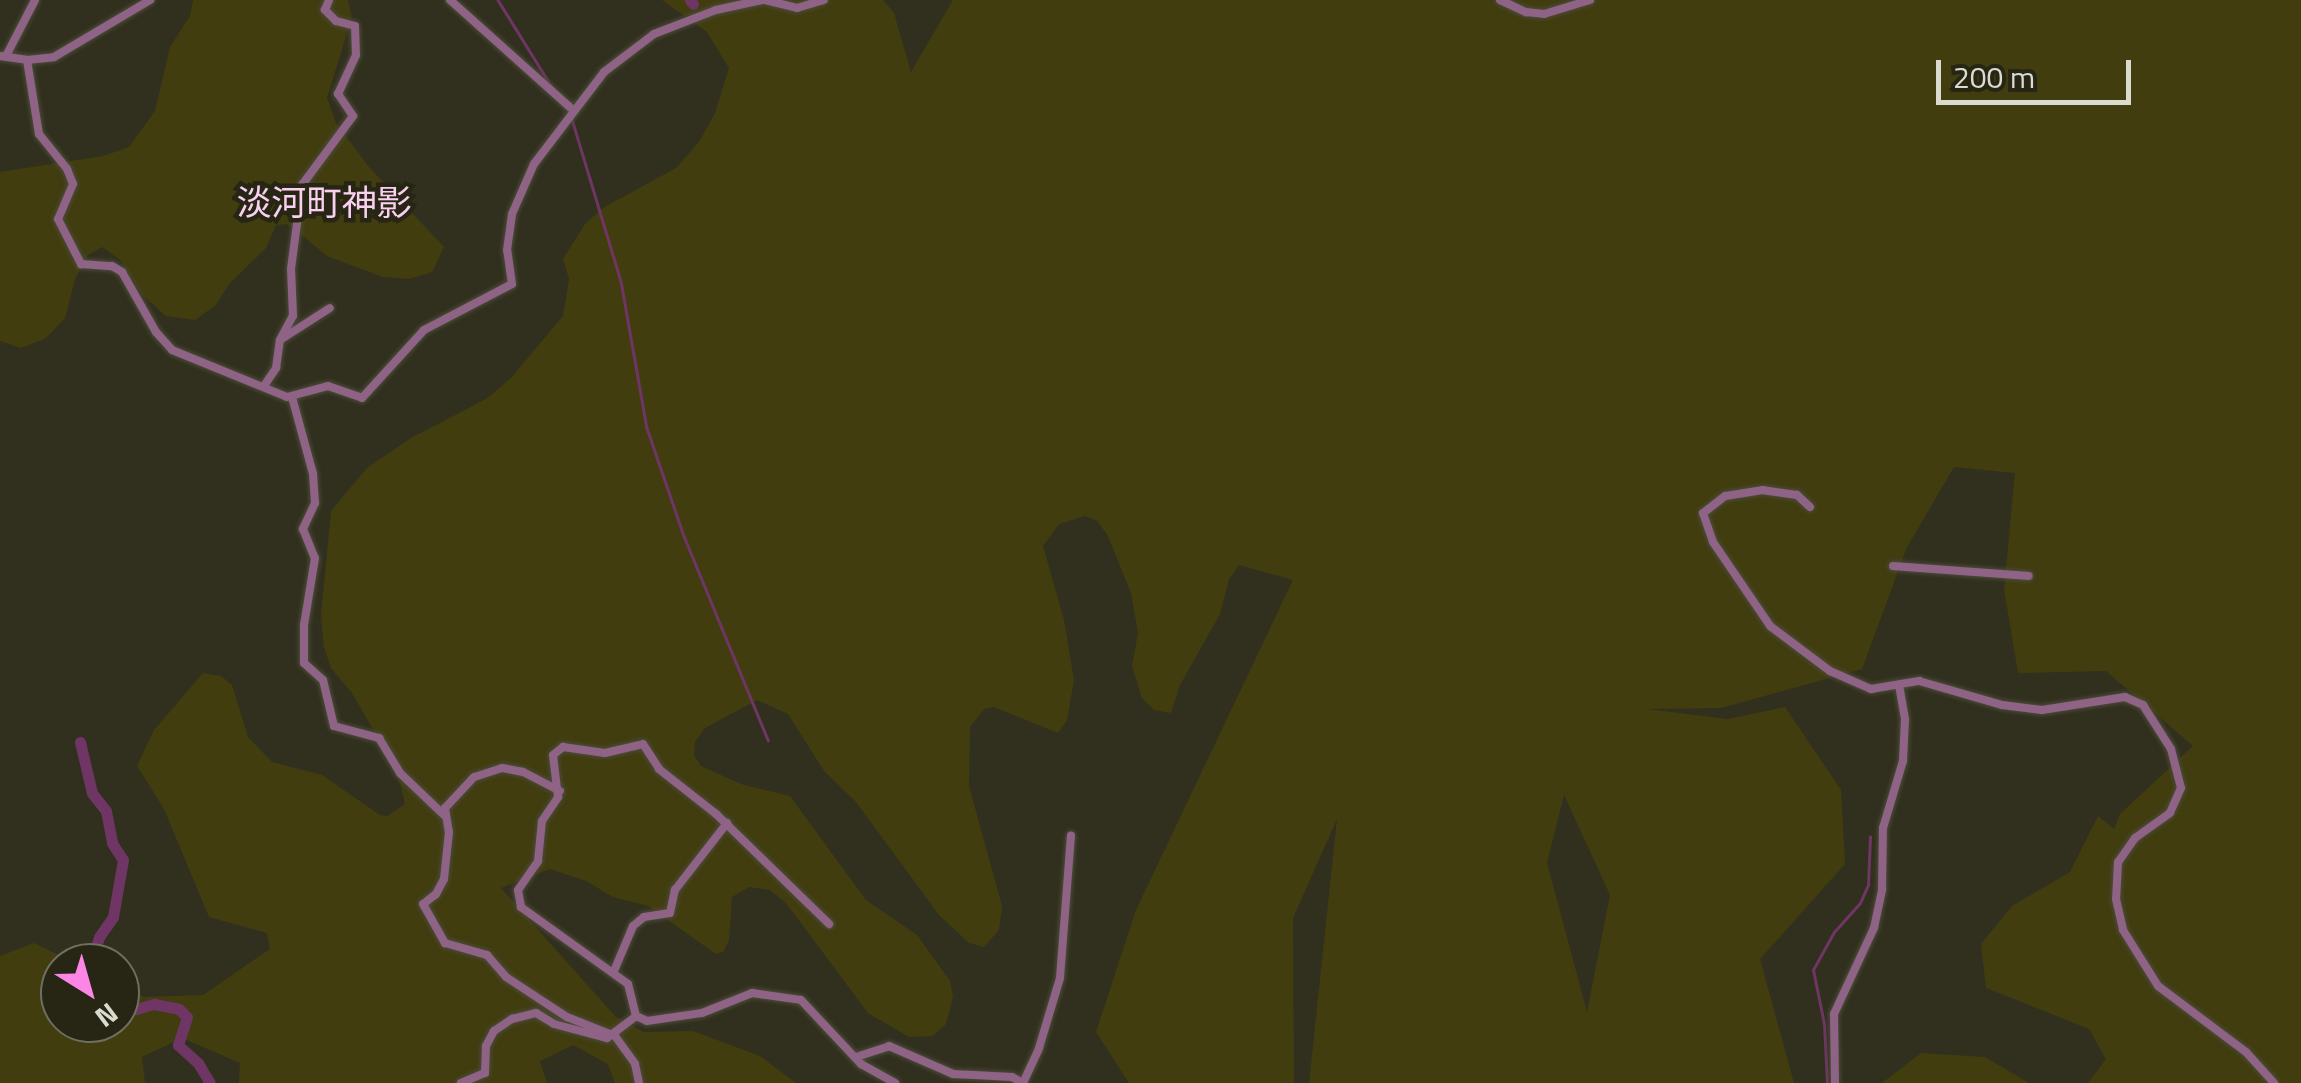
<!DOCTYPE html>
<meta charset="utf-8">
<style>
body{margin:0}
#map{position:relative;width:2301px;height:1083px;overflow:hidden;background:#31301e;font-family:"Titillium Web","Noto Sans JP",sans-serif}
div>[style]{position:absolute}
.green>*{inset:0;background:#413d0f}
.stream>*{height:2.5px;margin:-1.25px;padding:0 1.25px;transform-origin:1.25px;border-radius:1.25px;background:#6f3564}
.river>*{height:11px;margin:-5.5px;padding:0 5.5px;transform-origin:5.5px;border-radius:5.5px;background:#6f3564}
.roads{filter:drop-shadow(0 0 2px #4c4b3a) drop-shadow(0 0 2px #4c4b3a)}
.minor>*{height:8px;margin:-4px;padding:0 4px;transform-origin:4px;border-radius:4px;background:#8f6385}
span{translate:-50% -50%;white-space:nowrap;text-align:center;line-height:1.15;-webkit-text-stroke:9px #272615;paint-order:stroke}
.quarter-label{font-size:35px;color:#f9d0ef}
.north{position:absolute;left:40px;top:943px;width:100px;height:100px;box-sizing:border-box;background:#272615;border:2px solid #6f6e5f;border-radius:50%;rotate:143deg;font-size:28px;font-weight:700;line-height:40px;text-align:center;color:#dadacf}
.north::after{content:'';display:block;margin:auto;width:35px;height:45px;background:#fb86e5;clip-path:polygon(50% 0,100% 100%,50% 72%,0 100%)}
.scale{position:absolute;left:1936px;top:60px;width:195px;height:45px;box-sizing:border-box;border:5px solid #dadacf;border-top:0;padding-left:12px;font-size:30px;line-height:35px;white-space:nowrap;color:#dadacf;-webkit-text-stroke:8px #272615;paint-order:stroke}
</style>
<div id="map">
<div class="green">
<i style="clip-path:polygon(193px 0,348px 0,352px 17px,327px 98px,336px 123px,369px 167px,444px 247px,432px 272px,409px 279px,383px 277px,327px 256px,288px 224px,276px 225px,266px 248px,229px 284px,216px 305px,195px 320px,166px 316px,142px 295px,120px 260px,102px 247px,88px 255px,75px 279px,65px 318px,46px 338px,21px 348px,0 341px,0 172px,103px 156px,129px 147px,155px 111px,170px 47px,190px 16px)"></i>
<i style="clip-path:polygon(evenodd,662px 0,883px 0,894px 13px,911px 72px,953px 0,2301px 0,2301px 1083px,2088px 1083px,2106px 1059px,2089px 1029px,1986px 988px,1981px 944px,2012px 906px,2070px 872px,2098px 816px,2114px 829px,2120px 814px,2193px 746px,2106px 671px,2018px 673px,2004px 589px,2015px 473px,1954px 467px,1907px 547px,1862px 669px,1721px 708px,1647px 709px,1728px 719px,1785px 707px,1841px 790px,1845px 864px,1760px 959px,1794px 1083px,1309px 1083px,1337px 819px,1293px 918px,1294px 1083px,1129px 1083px,1096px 1032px,1136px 910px,1293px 580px,1239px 565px,1229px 579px,1220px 614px,1180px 685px,1171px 713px,1154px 710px,1142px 698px,1132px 666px,1138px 633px,1131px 593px,1107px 534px,1097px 521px,1085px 516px,1059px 524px,1043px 546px,1064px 620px,1074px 680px,1067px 720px,1058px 733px,994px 707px,984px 709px,970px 727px,969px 786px,1002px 906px,999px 930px,984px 947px,969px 943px,939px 915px,856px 802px,824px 771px,788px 714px,757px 700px,705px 728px,695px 742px,694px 755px,701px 766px,741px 784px,790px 796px,866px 900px,917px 935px,950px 981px,953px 997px,946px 1024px,933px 1036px,909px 1037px,868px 1013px,786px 903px,770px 890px,749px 887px,732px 897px,729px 940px,723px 952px,716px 954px,648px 906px,613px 897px,586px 881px,550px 869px,501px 888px,615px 1016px,644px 1032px,693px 1031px,760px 1056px,796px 1083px,615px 1083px,608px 1064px,573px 1045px,540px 1061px,547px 1083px,239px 1083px,240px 1063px,182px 1038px,142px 1057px,145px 1083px,0 1083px,0 956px,34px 943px,75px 963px,60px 963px,60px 1023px,120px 1023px,120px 985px,144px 997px,203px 995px,270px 949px,267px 933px,209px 917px,164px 809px,137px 766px,154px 730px,203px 673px,221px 676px,232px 685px,248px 737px,272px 762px,322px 775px,380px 815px,387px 816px,405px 804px,397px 771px,352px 693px,331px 668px,324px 647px,321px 616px,331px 511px,367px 468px,411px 438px,486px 399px,511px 378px,563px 316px,569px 279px,563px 259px,585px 224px,603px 208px,676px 168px,699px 142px,715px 113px,729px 68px,707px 32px,662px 0,1564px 795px,1610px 895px,1587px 1012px,1547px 863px,1564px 795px)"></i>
<i style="clip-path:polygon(1921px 1053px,1985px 1057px,2029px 1083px,1882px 1083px)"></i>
</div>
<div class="stream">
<i style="left:498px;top:0;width:102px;rotate:58.2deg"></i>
<i style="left:572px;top:119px;width:169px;rotate:73.2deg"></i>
<i style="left:621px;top:281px;width:149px;rotate:80deg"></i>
<i style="left:647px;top:428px;width:114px;rotate:71.1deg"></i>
<i style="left:684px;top:536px;width:221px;rotate:67.6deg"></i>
<i style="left:1827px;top:1083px;width:59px;rotate:-92.9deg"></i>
<i style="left:1824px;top:1024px;width:55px;rotate:-101.5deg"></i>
<i style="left:1813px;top:970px;width:43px;rotate:-61.1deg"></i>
<i style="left:1834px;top:932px;width:39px;rotate:-48deg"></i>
<i style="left:1860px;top:903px;width:20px;rotate:-66deg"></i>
<i style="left:1868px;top:885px;width:48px;rotate:-87.6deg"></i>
</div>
<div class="river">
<i style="left:690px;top:0;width:5px;rotate:53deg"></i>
<i style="left:80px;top:742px;width:52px;rotate:76.8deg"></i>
<i style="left:92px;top:793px;width:23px;rotate:52deg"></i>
<i style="left:106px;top:811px;width:33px;rotate:79deg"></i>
<i style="left:112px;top:843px;width:20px;rotate:57deg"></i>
<i style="left:123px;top:860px;width:58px;rotate:100deg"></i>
<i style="left:113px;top:917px;width:24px;rotate:125deg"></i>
<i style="left:99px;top:937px;width:27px;rotate:107deg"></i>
<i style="left:120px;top:1001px;width:18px;rotate:27deg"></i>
<i style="left:136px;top:1009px;width:19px;rotate:-16deg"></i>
<i style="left:154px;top:1004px;width:25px;rotate:11deg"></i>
<i style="left:179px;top:1009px;width:11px;rotate:45deg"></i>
<i style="left:187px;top:1017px;width:29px;rotate:108deg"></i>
<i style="left:178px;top:1045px;width:27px;rotate:42deg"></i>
<i style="left:198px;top:1063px;width:23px;rotate:59deg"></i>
</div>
<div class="roads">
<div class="minor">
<i style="left:450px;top:0;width:164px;rotate:41.8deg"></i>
<i style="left:765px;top:0;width:33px;rotate:14deg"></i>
<i style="left:797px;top:8px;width:28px;rotate:-17deg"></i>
<i style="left:1500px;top:0;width:29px;rotate:25deg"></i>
<i style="left:1526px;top:12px;width:18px;rotate:6deg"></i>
<i style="left:1544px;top:14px;width:48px;rotate:-16.9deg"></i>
<i style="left:0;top:56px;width:27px;rotate:8deg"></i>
<i style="left:27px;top:60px;width:27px;rotate:-6deg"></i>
<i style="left:54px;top:57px;width:112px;rotate:-30.7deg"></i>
<i style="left:6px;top:56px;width:63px;rotate:-62.6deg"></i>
<i style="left:27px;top:60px;width:75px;rotate:80.8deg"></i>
<i style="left:39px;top:134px;width:45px;rotate:51.3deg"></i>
<i style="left:67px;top:169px;width:16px;rotate:68deg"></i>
<i style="left:73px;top:184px;width:38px;rotate:113deg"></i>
<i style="left:58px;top:219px;width:51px;rotate:62.9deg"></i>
<i style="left:81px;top:264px;width:31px;rotate:4deg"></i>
<i style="left:112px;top:266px;width:12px;rotate:31deg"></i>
<i style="left:122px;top:272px;width:69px;rotate:60.5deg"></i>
<i style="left:156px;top:332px;width:24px;rotate:48deg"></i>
<i style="left:172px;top:350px;width:124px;rotate:22.2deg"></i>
<i style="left:287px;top:397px;width:42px;rotate:-15deg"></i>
<i style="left:328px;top:386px;width:36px;rotate:19deg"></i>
<i style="left:362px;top:398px;width:92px;rotate:-47.6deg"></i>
<i style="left:424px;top:330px;width:99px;rotate:-27.6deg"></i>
<i style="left:512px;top:284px;width:34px;rotate:-98deg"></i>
<i style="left:507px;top:250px;width:36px;rotate:-82deg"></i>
<i style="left:512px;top:214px;width:55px;rotate:-66.3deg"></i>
<i style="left:534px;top:164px;width:116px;rotate:-52.7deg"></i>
<i style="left:604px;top:72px;width:63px;rotate:-37.2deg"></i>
<i style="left:654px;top:34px;width:66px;rotate:-21.2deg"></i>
<i style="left:716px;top:10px;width:47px;rotate:-12.3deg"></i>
<i style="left:280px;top:340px;width:27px;rotate:-62deg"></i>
<i style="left:293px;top:316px;width:47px;rotate:-92.4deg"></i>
<i style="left:291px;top:269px;width:85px;rotate:-82.5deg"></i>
<i style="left:302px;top:185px;width:86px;rotate:-53.5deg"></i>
<i style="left:353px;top:116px;width:27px;rotate:-124deg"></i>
<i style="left:338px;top:94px;width:43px;rotate:-65.2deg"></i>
<i style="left:356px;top:55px;width:29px;rotate:-92deg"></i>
<i style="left:355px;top:26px;width:20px;rotate:-165deg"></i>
<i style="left:336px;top:21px;width:16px;rotate:-135deg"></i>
<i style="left:325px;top:10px;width:11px;rotate:-68deg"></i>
<i style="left:264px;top:386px;width:22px;rotate:-56deg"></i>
<i style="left:276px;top:368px;width:28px;rotate:-82deg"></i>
<i style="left:280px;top:340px;width:59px;rotate:-32.6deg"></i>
<i style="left:292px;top:397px;width:80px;rotate:74.7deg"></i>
<i style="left:313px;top:474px;width:29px;rotate:86deg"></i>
<i style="left:315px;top:503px;width:29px;rotate:115deg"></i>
<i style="left:303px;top:529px;width:31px;rotate:68deg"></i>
<i style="left:315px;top:558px;width:68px;rotate:99.3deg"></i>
<i style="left:304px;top:625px;width:38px;rotate:90deg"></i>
<i style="left:304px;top:663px;width:25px;rotate:42deg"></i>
<i style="left:323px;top:680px;width:47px;rotate:76.6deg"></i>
<i style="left:334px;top:726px;width:47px;rotate:14.9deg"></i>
<i style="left:379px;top:738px;width:41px;rotate:59deg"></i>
<i style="left:400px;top:773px;width:61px;rotate:43.7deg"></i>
<i style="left:1810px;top:507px;width:18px;rotate:-137deg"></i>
<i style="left:1797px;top:495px;width:34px;rotate:-172deg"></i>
<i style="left:1763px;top:490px;width:38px;rotate:171deg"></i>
<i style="left:1725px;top:496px;width:28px;rotate:142deg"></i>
<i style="left:1703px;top:513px;width:31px;rotate:71deg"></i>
<i style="left:1713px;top:542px;width:102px;rotate:55.8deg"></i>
<i style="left:1770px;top:626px;width:75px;rotate:36.9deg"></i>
<i style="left:1830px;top:671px;width:45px;rotate:23.7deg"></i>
<i style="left:1871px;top:689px;width:49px;rotate:-9.5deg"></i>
<i style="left:1919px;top:681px;width:86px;rotate:16.1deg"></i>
<i style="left:2002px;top:705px;width:40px;rotate:7.1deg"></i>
<i style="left:2042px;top:710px;width:84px;rotate:-8.9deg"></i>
<i style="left:2125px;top:697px;width:20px;rotate:24deg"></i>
<i style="left:2143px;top:705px;width:52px;rotate:57.5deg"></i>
<i style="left:2171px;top:749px;width:40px;rotate:75.6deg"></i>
<i style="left:2181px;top:788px;width:27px;rotate:114deg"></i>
<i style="left:2170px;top:813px;width:43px;rotate:144.5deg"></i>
<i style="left:2135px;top:838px;width:29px;rotate:125deg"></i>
<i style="left:2118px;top:862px;width:37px;rotate:93deg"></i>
<i style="left:2116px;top:899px;width:32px;rotate:77deg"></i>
<i style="left:2123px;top:930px;width:66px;rotate:58deg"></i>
<i style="left:2158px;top:986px;width:110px;rotate:36.9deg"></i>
<i style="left:2246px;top:1052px;width:42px;rotate:47.9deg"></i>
<i style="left:1893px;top:566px;width:136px;rotate:4.2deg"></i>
<i style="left:560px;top:791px;width:42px;rotate:-152.8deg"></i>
<i style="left:523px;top:772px;width:21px;rotate:-169deg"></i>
<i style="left:502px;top:768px;width:29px;rotate:162deg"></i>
<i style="left:474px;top:777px;width:42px;rotate:133.1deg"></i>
<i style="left:445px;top:808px;width:24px;rotate:81deg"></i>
<i style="left:449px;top:832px;width:47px;rotate:96.1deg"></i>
<i style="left:444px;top:879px;width:17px;rotate:118deg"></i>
<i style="left:436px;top:894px;width:16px;rotate:142deg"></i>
<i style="left:423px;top:904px;width:45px;rotate:60.6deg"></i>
<i style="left:445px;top:943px;width:44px;rotate:15.9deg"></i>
<i style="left:487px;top:955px;width:29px;rotate:49deg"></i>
<i style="left:506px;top:977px;width:73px;rotate:33.3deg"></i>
<i style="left:567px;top:1017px;width:52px;rotate:21.6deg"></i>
<i style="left:615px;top:1036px;width:34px;rotate:54deg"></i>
<i style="left:635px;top:1064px;width:19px;rotate:78deg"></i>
<i style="left:614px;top:971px;width:49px;rotate:-67.1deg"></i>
<i style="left:633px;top:926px;width:14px;rotate:-39deg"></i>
<i style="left:644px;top:917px;width:26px;rotate:-9deg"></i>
<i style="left:670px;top:913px;width:24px;rotate:-78deg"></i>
<i style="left:675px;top:890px;width:85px;rotate:-52.2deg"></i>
<i style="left:636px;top:1016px;width:12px;rotate:24deg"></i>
<i style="left:647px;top:1021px;width:56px;rotate:-8.3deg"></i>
<i style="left:702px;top:1013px;width:54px;rotate:-21.8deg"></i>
<i style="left:752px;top:993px;width:49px;rotate:8.1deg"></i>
<i style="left:801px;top:1000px;width:88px;rotate:46.8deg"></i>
<i style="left:861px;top:1064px;width:39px;rotate:29deg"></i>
<i style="left:856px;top:1057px;width:35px;rotate:-18deg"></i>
<i style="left:889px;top:1046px;width:70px;rotate:23.6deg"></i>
<i style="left:953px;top:1074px;width:59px;rotate:2.9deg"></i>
<i style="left:1012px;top:1077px;width:13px;rotate:29deg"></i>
<i style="left:461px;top:1083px;width:26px;rotate:-23deg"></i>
<i style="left:485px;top:1073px;width:27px;rotate:-88deg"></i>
<i style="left:486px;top:1046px;width:17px;rotate:-62deg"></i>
<i style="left:494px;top:1031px;width:22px;rotate:-34deg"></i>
<i style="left:512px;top:1019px;width:25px;rotate:-14deg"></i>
<i style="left:536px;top:1013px;width:21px;rotate:31deg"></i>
<i style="left:554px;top:1024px;width:55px;rotate:14.8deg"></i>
<i style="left:607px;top:1038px;width:36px;rotate:-37deg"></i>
<i style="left:636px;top:1016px;width:33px;rotate:-104deg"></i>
<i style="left:628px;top:984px;width:132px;rotate:-144.3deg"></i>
<i style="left:521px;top:907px;width:17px;rotate:-100deg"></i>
<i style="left:518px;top:890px;width:35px;rotate:-55deg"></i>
<i style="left:538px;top:861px;width:40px;rotate:-84.3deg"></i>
<i style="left:542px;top:821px;width:29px;rotate:-56deg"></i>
<i style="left:558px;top:797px;width:42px;rotate:-96.8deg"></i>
<i style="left:553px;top:755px;width:13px;rotate:-39deg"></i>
<i style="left:563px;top:747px;width:42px;rotate:8.1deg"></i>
<i style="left:605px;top:753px;width:39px;rotate:-13deg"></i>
<i style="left:643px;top:744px;width:30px;rotate:57deg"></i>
<i style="left:659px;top:769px;width:73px;rotate:38.3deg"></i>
<i style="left:716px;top:814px;width:158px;rotate:44.2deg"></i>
<i style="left:1023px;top:1083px;width:38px;rotate:-65deg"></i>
<i style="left:1039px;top:1048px;width:73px;rotate:-73.3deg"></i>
<i style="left:1060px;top:978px;width:143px;rotate:-85.6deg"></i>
<i style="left:1835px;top:1083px;width:69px;rotate:-90.8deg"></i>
<i style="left:1834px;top:1014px;width:95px;rotate:-65.1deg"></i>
<i style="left:1874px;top:928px;width:40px;rotate:-78deg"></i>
<i style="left:1882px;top:889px;width:61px;rotate:-89.1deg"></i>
<i style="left:1883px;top:828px;width:70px;rotate:-73.4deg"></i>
<i style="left:1903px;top:761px;width:42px;rotate:-87.3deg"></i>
<i style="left:1905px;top:719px;width:35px;rotate:-100deg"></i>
</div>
</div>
<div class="quarter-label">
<span style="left:324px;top:202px">淡河町神影</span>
</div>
<div class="north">N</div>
<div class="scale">200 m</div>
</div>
